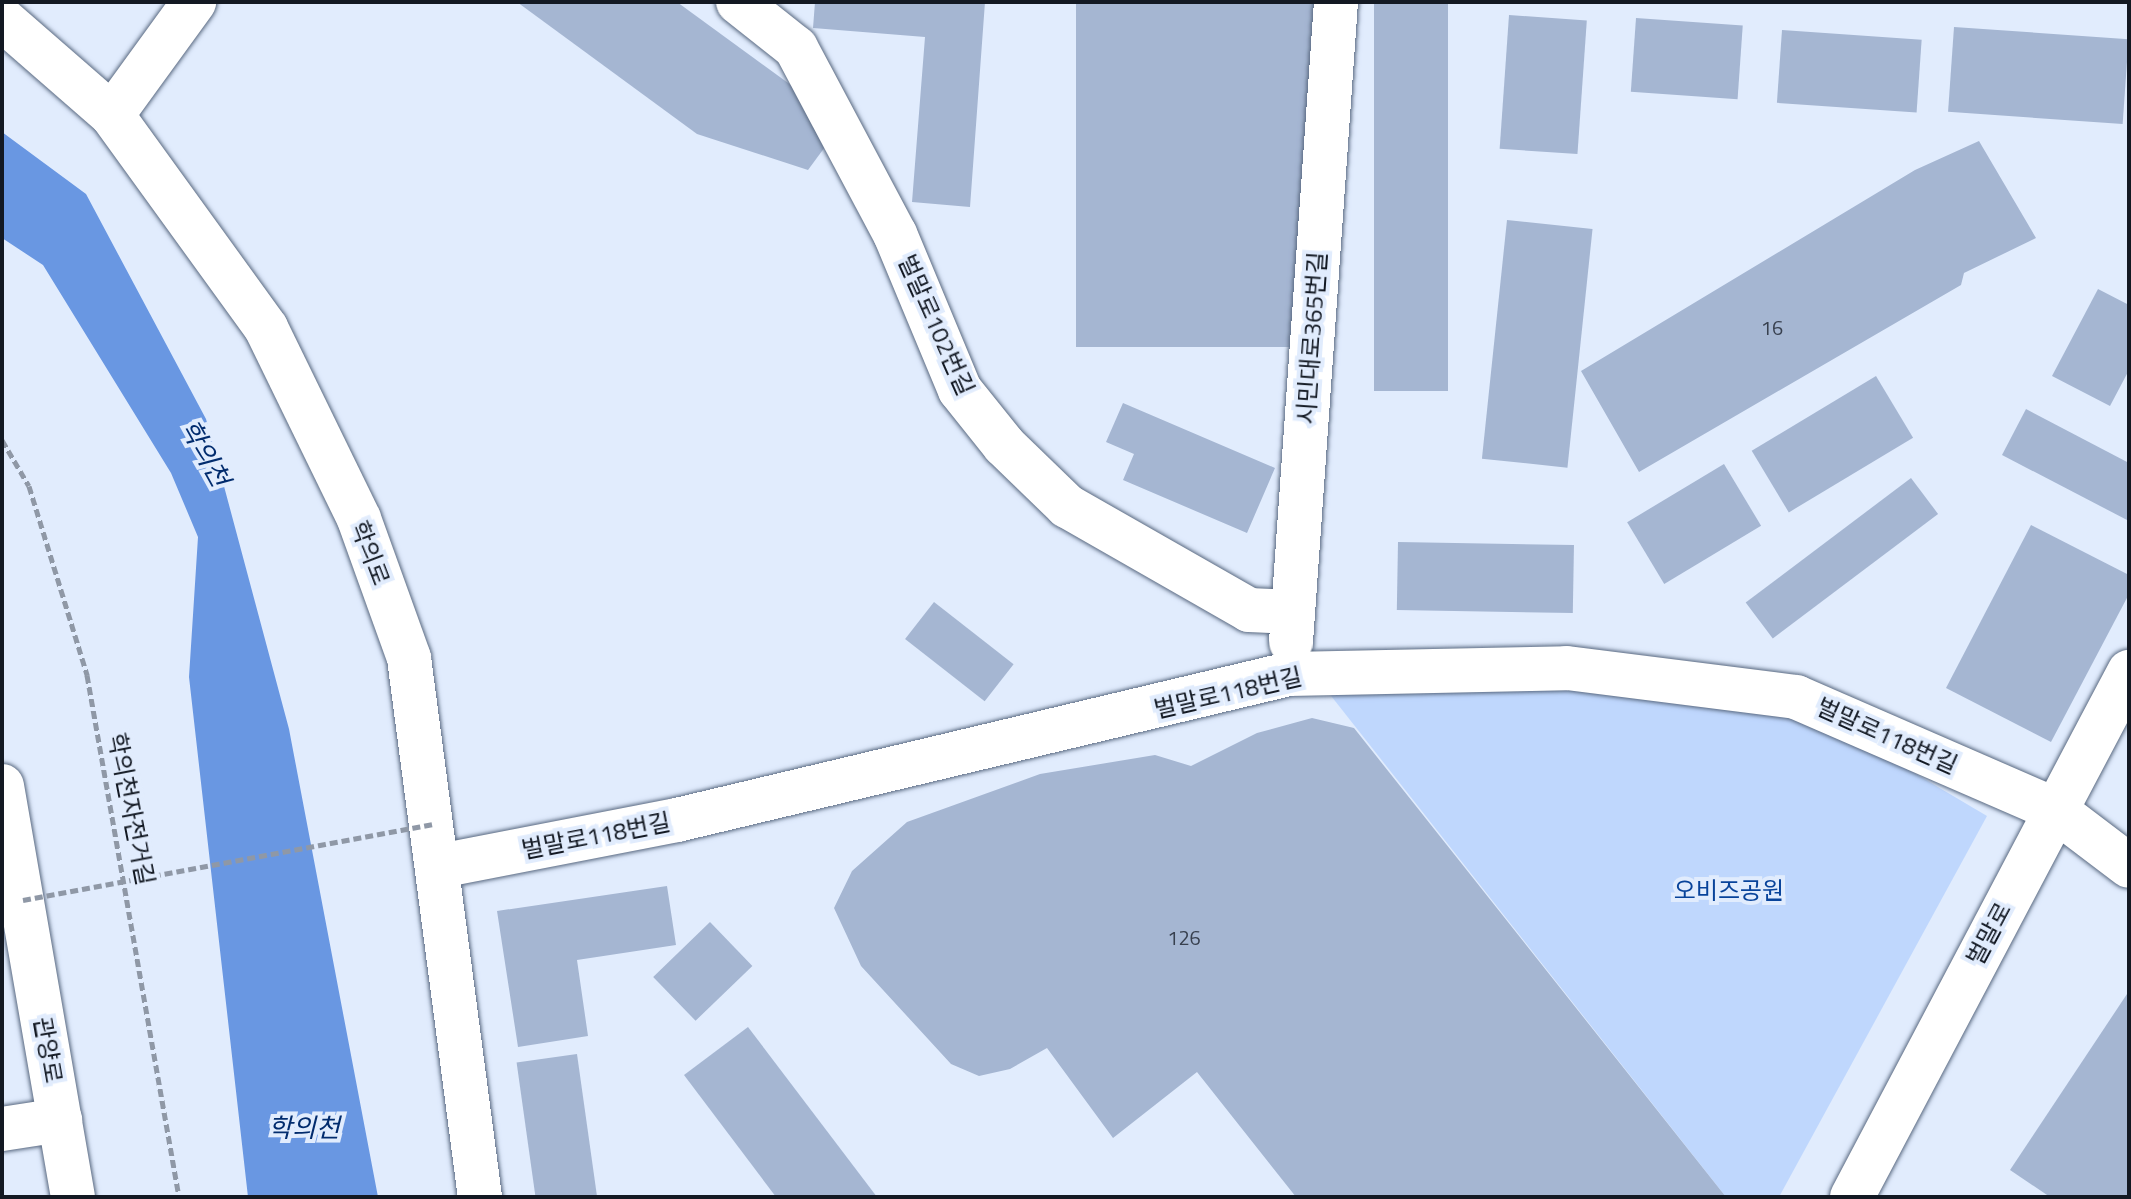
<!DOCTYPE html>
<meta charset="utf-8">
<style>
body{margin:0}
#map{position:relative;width:2131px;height:1199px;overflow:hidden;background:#e1ecfd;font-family:"Titillium Web","Noto Sans KR",sans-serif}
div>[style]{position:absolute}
.green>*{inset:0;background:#bfd7fd}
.water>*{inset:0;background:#6997e2}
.building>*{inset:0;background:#a5b6d2;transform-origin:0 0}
.path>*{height:5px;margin-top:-2.5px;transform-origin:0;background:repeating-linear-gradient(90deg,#8f98a6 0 8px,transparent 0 12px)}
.roads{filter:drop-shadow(0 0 2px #596981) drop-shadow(0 0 2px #596981)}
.minor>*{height:44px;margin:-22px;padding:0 22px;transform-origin:22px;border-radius:22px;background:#fff}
.path-bridge>*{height:5px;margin-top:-2.5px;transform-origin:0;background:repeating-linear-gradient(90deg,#8f98a6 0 8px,transparent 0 12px)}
span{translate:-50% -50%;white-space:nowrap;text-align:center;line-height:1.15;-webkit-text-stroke:8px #e1ecfd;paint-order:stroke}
.number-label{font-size:20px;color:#38404f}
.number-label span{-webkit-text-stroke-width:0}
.street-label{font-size:24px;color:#131923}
.park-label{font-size:24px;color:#08439a}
.water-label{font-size:26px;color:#022c6e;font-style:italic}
.frame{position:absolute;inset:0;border:4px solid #131923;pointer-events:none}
</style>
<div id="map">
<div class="green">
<i style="clip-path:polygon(1376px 680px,1747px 696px,1828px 722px,1987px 816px,1779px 1197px,1726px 1197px,1328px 692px)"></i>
</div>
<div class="water">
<i style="clip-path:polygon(2px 132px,86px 194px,206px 419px,289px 729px,378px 1197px,248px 1197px,189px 677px,198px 537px,171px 473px,43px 265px,2px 238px)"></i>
</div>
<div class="building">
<i style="clip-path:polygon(517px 2px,677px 2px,828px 112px,836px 132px,808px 170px,697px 134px)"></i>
<i style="clip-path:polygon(815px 2px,985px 2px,970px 207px,912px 202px,925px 37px,813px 28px)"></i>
<i style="left:1076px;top:2px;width:251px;height:345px"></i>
<i style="left:1374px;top:2px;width:74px;height:389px"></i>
<i style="left:1509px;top:15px;width:78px;height:134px;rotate:4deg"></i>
<i style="left:1636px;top:18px;width:107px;height:74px;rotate:4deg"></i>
<i style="left:1954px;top:27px;width:175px;height:85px;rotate:4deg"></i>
<i style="left:1782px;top:30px;width:140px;height:73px;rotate:4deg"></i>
<i style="clip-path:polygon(1979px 141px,2036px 238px,1964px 273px,1961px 285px,1639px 472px,1581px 371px,1915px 170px)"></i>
<i style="left:1507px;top:220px;width:86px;height:240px;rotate:6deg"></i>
<i style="clip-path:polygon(2098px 289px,2129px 305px,2129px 370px,2110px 406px,2052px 376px)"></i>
<i style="left:1876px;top:376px;width:72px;height:145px;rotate:59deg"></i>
<i style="clip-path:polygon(1123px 403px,1275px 468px,1247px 533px,1123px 480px,1134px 454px,1106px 442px)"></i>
<i style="clip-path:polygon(2026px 409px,2129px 463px,2129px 521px,2002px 455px)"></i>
<i style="left:1724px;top:464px;width:72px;height:113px;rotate:59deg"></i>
<i style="left:1911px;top:478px;width:45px;height:207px;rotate:53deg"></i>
<i style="clip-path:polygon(2031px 525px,2129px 575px,2129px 594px,2051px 742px,1946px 688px)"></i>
<i style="left:1398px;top:542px;width:176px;height:68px;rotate:1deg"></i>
<i style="left:934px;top:602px;width:101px;height:47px;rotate:38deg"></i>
<i style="clip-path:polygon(1312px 718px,1354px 728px,1726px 1197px,1296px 1197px,1197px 1072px,1113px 1138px,1047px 1048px,1010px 1069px,979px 1076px,951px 1064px,861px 966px,834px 908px,852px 871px,907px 822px,1040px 774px,1155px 755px,1191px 766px,1257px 733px)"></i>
<i style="clip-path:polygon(667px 886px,676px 945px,577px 960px,588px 1036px,518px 1047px,497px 911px)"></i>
<i style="left:710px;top:922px;width:61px;height:79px;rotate:46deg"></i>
<i style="clip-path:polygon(2129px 991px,2129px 1197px,2050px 1197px,2010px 1170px)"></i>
<i style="clip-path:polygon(748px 1027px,877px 1197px,776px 1197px,684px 1075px)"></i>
<i style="left:577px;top:1054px;width:144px;height:61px;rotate:82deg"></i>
</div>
<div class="path">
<i style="left:2px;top:440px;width:53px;rotate:59.6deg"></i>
<i style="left:29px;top:486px;width:198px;rotate:72.9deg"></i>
<i style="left:87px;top:675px;width:530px;rotate:80deg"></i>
</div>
<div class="roads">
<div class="minor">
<i style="left:738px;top:2px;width:74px;rotate:38.4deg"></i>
<i style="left:796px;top:48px;width:211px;rotate:62deg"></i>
<i style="left:895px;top:234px;width:169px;rotate:67.4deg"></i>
<i style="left:960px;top:390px;width:70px;rotate:51.3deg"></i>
<i style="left:1004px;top:445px;width:88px;rotate:44.1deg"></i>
<i style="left:1067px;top:506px;width:210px;rotate:29.7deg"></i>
<i style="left:1249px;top:610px;width:44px;rotate:2.6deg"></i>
<i style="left:2px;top:19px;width:146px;rotate:41.1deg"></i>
<i style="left:112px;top:115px;width:263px;rotate:54.1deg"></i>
<i style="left:266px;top:328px;width:212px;rotate:64deg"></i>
<i style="left:359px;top:519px;width:148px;rotate:70.2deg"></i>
<i style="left:409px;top:658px;width:544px;rotate:82.5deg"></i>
<i style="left:112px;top:115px;width:140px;rotate:-54deg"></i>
<i style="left:1291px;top:642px;width:642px;rotate:-85.98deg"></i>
<i style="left:2px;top:786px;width:417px;rotate:80.2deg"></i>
<i style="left:440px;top:866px;width:241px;rotate:-11deg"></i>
<i style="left:677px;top:820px;width:629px;rotate:-13.42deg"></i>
<i style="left:1289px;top:674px;width:278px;rotate:-1.2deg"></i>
<i style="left:1567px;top:668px;width:231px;rotate:7.2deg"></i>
<i style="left:1796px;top:697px;width:281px;rotate:23.5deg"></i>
<i style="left:2054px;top:809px;width:94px;rotate:37.2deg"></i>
<i style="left:2px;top:1129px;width:59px;rotate:-8.8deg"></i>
<i style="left:1852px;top:1197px;width:594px;rotate:-62.18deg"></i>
</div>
</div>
<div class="path-bridge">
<i style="left:23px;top:900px;width:416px;rotate:-10.5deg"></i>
</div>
<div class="number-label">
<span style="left:1772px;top:327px">16</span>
<span style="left:1184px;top:937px">126</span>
</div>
<div class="street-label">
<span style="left:936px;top:325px;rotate:66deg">벌말로102번길</span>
<span style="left:1312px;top:338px;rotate:-86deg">시민대로365번길</span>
<span style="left:370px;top:553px;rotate:69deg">학의로</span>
<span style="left:1228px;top:693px;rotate:-13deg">벌말로118번길</span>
<span style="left:1887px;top:736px;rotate:24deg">벌말로118번길</span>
<span style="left:131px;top:809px;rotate:79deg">학의천자전거길</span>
<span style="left:596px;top:836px;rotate:-11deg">벌말로118번길</span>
<span style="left:1989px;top:934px;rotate:-62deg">벌말로</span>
<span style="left:48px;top:1050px;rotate:80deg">관양로</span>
</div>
<div class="park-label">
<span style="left:1729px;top:891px">오비즈공원</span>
</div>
<div class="water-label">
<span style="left:205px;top:453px;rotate:61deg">학의천</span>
<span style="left:304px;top:1128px">학의천</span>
</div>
<div class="frame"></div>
</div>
